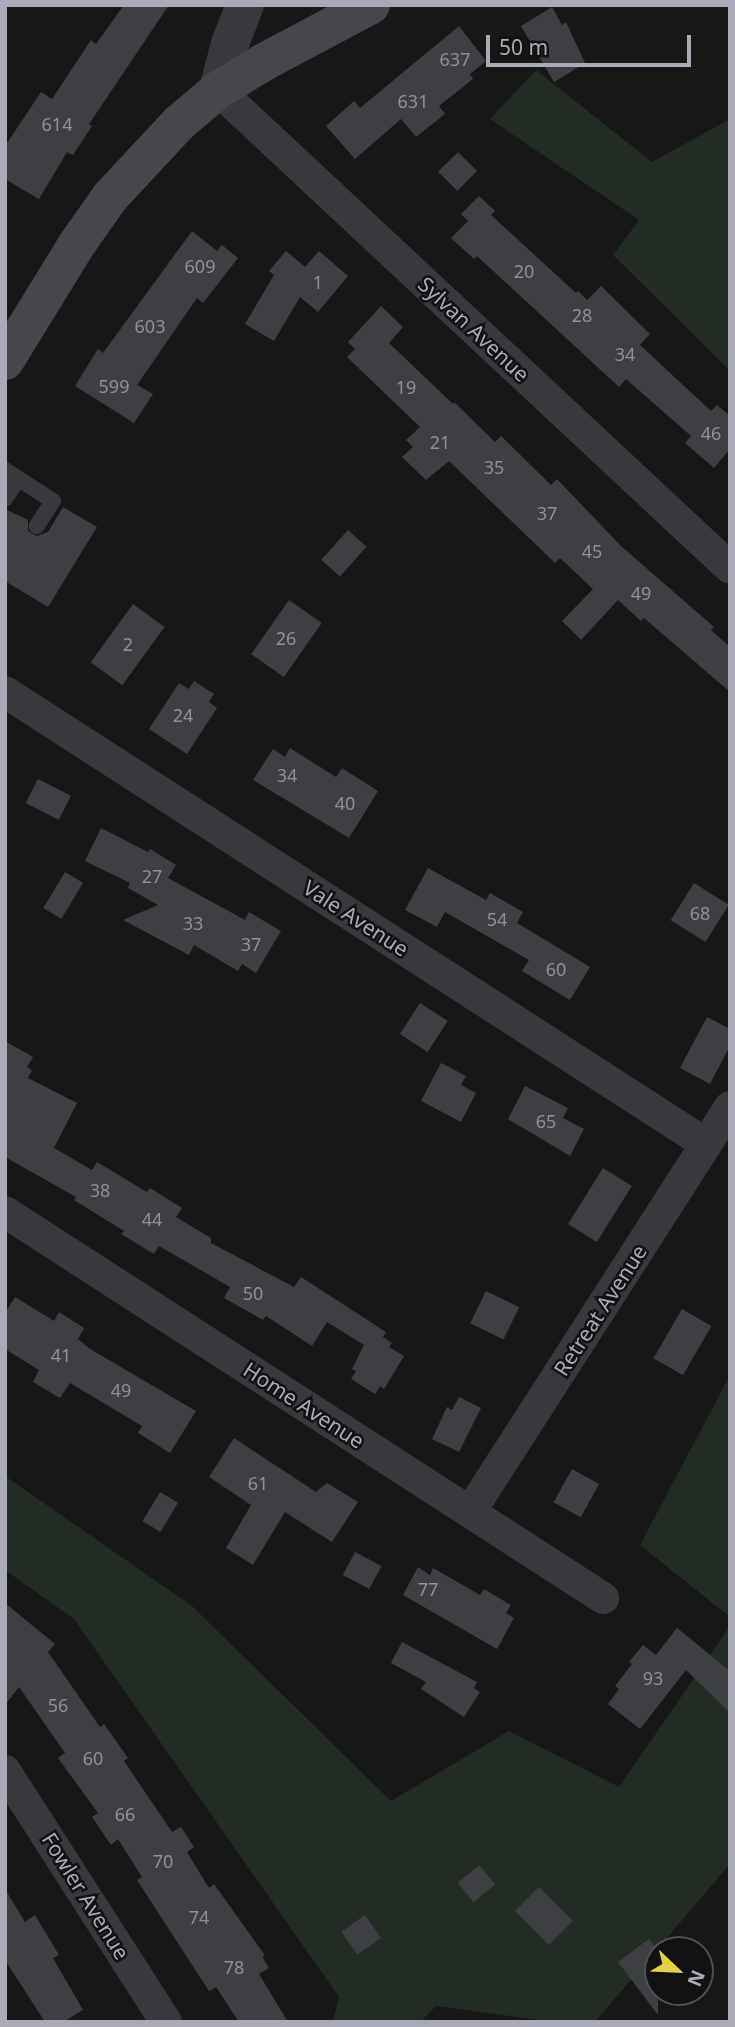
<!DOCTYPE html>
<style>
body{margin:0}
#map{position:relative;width:735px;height:2027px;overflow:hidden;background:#171718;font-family:"Noto Sans",sans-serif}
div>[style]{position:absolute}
.green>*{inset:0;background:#232b25}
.building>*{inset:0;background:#3e3f42;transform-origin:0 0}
.service>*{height:16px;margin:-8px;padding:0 8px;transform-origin:8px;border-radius:8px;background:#38383d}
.minor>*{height:32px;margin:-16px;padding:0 16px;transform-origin:16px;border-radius:16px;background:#38383d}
.tertiary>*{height:38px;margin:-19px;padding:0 19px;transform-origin:19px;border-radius:19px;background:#38383d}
.secondary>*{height:38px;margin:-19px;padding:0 19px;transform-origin:19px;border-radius:19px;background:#46464d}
span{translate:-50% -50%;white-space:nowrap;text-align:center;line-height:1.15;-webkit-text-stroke:5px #121213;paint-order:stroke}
.number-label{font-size:18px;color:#8f909a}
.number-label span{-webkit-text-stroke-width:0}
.street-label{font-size:21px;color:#aaabb7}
.frame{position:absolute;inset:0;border:7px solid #aaabb7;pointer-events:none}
.north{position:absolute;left:644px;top:1936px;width:70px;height:70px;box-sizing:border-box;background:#121213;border:2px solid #4f4f55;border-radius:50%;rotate:113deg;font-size:19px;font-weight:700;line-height:28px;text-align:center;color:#aaabb7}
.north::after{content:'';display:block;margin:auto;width:24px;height:32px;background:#e3d244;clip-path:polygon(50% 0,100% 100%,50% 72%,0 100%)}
.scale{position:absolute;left:486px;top:35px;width:205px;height:32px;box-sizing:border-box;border:4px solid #aaabb7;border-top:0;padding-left:9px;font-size:21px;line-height:24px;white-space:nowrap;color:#aaabb7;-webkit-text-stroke:5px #121213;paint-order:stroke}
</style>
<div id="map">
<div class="green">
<i style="clip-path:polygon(536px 70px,652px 162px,730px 119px,730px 371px,613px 255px,639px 220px,490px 119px)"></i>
<i style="clip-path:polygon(730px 1375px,730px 1617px,640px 1545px)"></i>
<i style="clip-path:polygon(5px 1476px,192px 1606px,391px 1801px,509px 1731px,619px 1787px,730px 1626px,730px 1864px,595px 2022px,555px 2022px,436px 2006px,420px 2022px,333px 2022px,339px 1997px,74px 1619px,5px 1570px)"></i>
</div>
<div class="building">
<i style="clip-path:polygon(124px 5px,169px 5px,89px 124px,92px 126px,73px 155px,67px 152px,39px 199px,5px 179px,5px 146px,41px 92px,52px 99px,91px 40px,96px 44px)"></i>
<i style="clip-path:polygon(552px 7px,562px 25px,566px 22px,585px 63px,554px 82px,521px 26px)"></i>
<i style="clip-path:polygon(459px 26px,486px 61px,470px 74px,473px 79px,439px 106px,445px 114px,416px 137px,401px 119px,355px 159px,326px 126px,354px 101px,360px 108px)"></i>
<i style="left:458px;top:152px;width:27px;height:28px;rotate:45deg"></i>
<i style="clip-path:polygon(479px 196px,495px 211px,491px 215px,576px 293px,578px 291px,587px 300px,601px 286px,650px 334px,640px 345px,711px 411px,717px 405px,730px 416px,730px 449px,714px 468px,685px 443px,691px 436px,626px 379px,619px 387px,477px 256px,474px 259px,451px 238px,468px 221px,461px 214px)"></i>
<i style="clip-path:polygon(192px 231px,217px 251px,222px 245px,238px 258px,203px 303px,197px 298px,137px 385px,153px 394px,134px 423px,75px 386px,98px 349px,103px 353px)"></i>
<i style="clip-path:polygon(286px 251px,305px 267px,319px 251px,348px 276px,318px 312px,300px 297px,274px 341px,245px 324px,274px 275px,269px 271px)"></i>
<i style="clip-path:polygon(381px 306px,403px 327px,389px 343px,453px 404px,454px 402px,495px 442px,501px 436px,551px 485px,557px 479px,621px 546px,714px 627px,711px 630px,730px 647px,730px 692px,644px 618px,641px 621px,618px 600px,581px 640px,562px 621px,593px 589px,560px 558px,555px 563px,449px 461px,426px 480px,402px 457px,413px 447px,406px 440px,420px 427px,347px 357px,355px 349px,348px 342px)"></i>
<i style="clip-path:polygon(63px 507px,97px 527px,48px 607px,5px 581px,5px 509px,28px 520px,28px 531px,37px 536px,48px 532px)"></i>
<i style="left:348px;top:530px;width:25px;height:40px;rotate:42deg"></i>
<i style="left:289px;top:600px;width:40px;height:66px;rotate:35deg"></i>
<i style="left:133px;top:604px;width:39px;height:72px;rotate:36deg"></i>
<i style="clip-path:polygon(194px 681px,214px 694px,209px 702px,217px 708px,187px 754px,149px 729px,179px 683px,189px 689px)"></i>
<i style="clip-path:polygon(290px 748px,336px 777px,342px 768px,378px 791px,349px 838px,253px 780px,273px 749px,285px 757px)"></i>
<i style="left:38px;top:779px;width:37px;height:27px;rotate:27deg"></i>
<i style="clip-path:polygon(101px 828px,148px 852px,150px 849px,176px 865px,168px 878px,245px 920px,249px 912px,281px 931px,256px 973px,242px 964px,238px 971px,194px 945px,189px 955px,123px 920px,158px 905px,128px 888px,130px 883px,85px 861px)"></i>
<i style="clip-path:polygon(428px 868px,486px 900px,490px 893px,523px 912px,517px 923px,590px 967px,570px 1000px,522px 971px,529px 960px,445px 912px,437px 927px,405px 910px)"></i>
<i style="left:65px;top:872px;width:21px;height:42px;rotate:31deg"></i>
<i style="left:694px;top:883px;width:41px;height:44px;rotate:32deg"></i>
<i style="left:420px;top:1003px;width:33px;height:37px;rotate:33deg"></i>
<i style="clip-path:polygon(707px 1017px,730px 1029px,730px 1046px,710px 1084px,680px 1068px)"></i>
<i style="clip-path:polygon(5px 1041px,33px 1057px,27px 1067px,32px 1070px,28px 1078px,77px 1103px,54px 1148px,92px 1170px,97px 1162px,147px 1192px,150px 1188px,182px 1208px,176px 1217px,211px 1238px,211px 1243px,294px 1287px,301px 1277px,386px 1332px,383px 1337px,392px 1343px,389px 1347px,404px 1356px,384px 1389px,380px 1386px,375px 1394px,351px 1379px,356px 1371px,352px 1369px,364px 1345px,327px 1322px,312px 1346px,266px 1316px,263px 1320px,224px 1298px,230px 1287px,159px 1246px,154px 1254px,121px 1234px,124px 1231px,74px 1200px,76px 1197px,5px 1157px)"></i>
<i style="clip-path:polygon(441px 1063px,466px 1076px,461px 1085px,476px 1093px,461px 1122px,421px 1101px)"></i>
<i style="clip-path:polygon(525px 1086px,568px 1108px,563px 1118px,584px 1129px,570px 1156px,508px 1119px)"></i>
<i style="left:603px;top:1168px;width:34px;height:66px;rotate:32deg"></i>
<i style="left:486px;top:1291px;width:37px;height:36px;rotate:26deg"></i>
<i style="clip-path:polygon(15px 1297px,54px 1321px,59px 1312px,84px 1328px,78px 1339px,90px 1349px,196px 1411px,170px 1453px,138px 1433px,142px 1426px,70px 1383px,60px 1398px,33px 1382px,39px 1370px,5px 1349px,5px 1313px)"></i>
<i style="left:682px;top:1309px;width:34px;height:57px;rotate:30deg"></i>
<i style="clip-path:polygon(459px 1397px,481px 1408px,459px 1452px,432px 1439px,447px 1407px,452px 1410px)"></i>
<i style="clip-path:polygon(234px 1438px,316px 1492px,327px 1483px,358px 1502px,332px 1542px,285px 1512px,253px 1565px,226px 1548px,251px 1505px,209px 1477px)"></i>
<i style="left:572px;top:1469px;width:31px;height:38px;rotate:29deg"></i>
<i style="left:160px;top:1492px;width:21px;height:34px;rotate:31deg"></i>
<i style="left:355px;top:1552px;width:30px;height:26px;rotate:28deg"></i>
<i style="clip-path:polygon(418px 1567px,430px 1575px,433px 1568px,480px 1595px,484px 1589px,511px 1605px,506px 1613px,514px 1618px,497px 1649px,403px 1595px)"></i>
<i style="clip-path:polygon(5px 1603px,55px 1644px,48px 1652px,100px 1727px,104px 1724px,128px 1758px,124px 1761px,172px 1832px,181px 1827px,194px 1847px,187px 1852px,209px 1888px,214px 1884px,264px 1954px,263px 1958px,269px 1968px,259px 1974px,288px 2022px,239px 2022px,216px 1987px,209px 1991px,137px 1880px,142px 1877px,118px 1839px,111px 1845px,92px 1817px,98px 1813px,58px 1758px,65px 1753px,19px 1687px,5px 1705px)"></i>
<i style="clip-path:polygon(677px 1628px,730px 1671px,730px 1713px,686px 1670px,640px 1729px,608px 1704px,619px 1689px,615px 1686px,632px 1664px,629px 1662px,643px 1645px,656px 1655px)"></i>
<i style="clip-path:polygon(402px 1642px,477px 1682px,474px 1688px,480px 1692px,464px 1717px,421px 1689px,426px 1682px,391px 1663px)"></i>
<i style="left:479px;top:1865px;width:25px;height:28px;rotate:50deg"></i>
<i style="left:539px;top:1887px;width:48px;height:34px;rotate:45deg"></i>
<i style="clip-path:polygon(5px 1889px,25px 1922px,35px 1915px,59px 1955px,53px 1958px,83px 2010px,63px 2022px,45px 2022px,5px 1960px)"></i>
<i style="left:365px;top:1915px;width:28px;height:29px;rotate:55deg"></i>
<i style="clip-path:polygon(649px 1939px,658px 1951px,658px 2015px,618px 1962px)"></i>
</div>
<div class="service">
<i style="left:5px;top:470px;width:57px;rotate:32.9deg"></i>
<i style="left:53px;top:501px;width:30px;rotate:123deg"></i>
<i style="left:5px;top:499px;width:24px;rotate:-57deg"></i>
</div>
<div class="minor">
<i style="left:218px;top:90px;width:700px;rotate:43.03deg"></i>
<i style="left:5px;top:692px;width:834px;rotate:32.81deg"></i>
<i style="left:5px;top:1212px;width:712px;rotate:32.84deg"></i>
<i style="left:470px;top:1512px;width:481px;rotate:-57.3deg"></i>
<i style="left:5px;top:1771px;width:298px;rotate:57.3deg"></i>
</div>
<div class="tertiary">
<i style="left:218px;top:90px;width:48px;rotate:-75.4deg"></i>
<i style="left:230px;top:44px;width:42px;rotate:-69deg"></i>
</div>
<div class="secondary">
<i style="left:5px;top:361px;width:137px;rotate:-58.4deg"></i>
<i style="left:77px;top:244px;width:57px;rotate:-54.9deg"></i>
<i style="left:110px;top:197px;width:101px;rotate:-47deg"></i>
<i style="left:179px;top:123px;width:51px;rotate:-40.2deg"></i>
<i style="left:218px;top:90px;width:54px;rotate:-31.3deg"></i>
<i style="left:264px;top:62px;width:121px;rotate:-28deg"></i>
</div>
<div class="number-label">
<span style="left:455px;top:59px">637</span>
<span style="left:413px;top:101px">631</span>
<span style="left:57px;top:124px">614</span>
<span style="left:200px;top:266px">609</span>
<span style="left:524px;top:271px">20</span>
<span style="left:318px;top:282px">1</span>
<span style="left:582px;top:315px">28</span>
<span style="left:150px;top:326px">603</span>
<span style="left:625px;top:354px">34</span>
<span style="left:114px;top:386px">599</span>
<span style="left:406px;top:387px">19</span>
<span style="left:711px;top:433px">46</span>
<span style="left:440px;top:442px">21</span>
<span style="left:494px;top:467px">35</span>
<span style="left:547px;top:513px">37</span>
<span style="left:592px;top:551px">45</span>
<span style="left:641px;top:593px">49</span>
<span style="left:286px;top:638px">26</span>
<span style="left:128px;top:644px">2</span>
<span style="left:183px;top:715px">24</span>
<span style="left:287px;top:775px">34</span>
<span style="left:345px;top:803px">40</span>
<span style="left:152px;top:876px">27</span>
<span style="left:700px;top:913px">68</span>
<span style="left:497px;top:919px">54</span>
<span style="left:193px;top:923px">33</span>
<span style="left:251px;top:944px">37</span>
<span style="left:556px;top:969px">60</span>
<span style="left:546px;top:1121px">65</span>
<span style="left:100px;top:1190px">38</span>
<span style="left:152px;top:1219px">44</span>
<span style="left:253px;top:1293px">50</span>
<span style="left:61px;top:1355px">41</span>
<span style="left:121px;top:1390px">49</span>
<span style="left:258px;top:1483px">61</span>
<span style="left:428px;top:1589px">77</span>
<span style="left:653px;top:1678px">93</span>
<span style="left:58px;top:1705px">56</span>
<span style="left:93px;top:1758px">60</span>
<span style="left:125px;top:1814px">66</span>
<span style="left:163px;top:1861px">70</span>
<span style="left:199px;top:1917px">74</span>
<span style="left:234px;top:1967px">78</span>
</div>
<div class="street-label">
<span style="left:474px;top:329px;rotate:43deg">Sylvan Avenue</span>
<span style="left:356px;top:918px;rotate:33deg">Vale Avenue</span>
<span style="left:600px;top:1310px;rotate:-57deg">Retreat Avenue</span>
<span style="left:304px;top:1405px;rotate:33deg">Home Avenue</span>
<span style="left:86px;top:1896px;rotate:58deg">Fowler Avenue</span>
</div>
<div class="frame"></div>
<div class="north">N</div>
<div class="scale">50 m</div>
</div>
